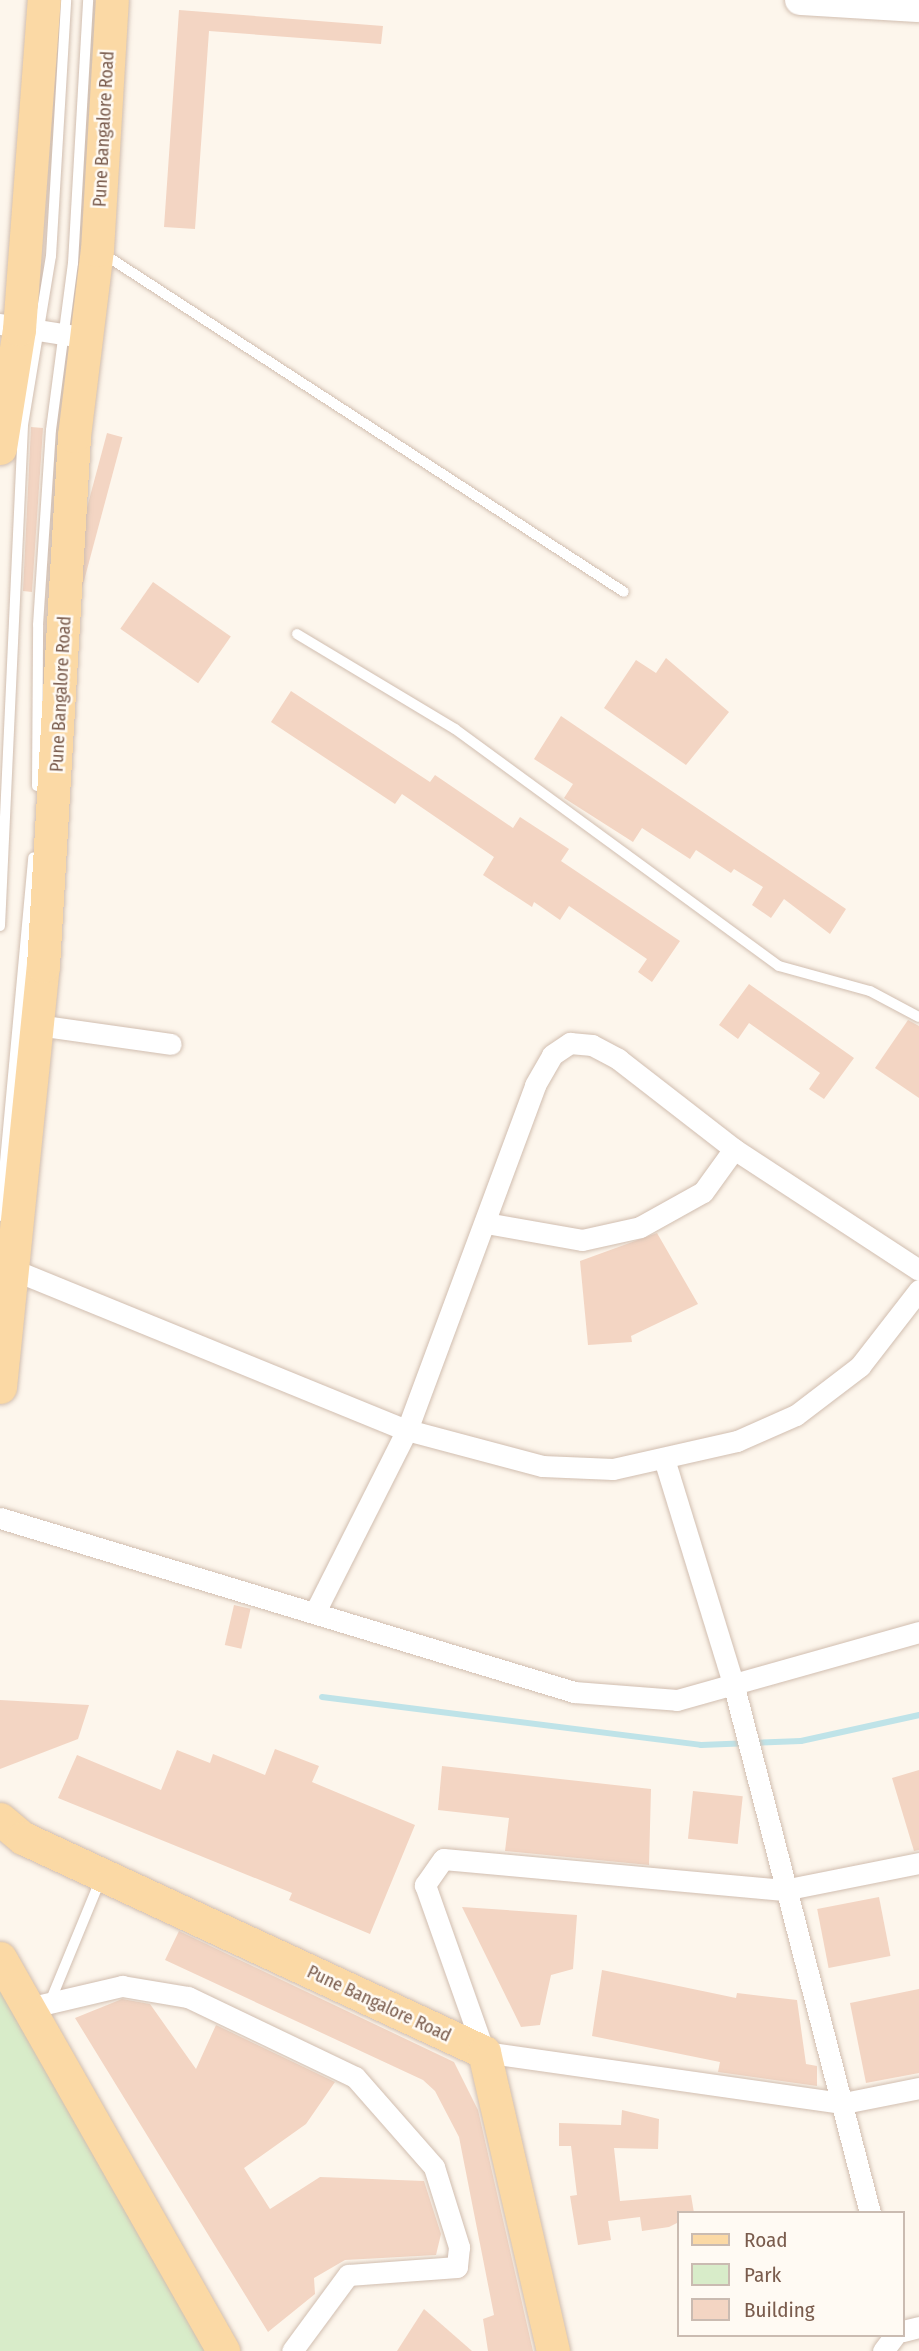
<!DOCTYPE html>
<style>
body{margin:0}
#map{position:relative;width:919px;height:2351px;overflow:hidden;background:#fdf6ec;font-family:"Fira Sans Condensed",sans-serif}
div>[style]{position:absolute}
.green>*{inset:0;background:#d8ecc9}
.stream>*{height:6px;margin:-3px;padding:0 3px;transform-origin:3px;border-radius:3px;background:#bfe3e8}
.building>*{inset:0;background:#f3d5c3;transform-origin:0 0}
.roads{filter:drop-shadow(0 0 2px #d1beb0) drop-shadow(0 0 2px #d1beb0)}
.lane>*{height:10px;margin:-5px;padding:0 5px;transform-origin:5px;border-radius:5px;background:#fff}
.street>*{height:21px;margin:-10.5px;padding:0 10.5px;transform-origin:10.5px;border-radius:10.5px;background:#fff}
.secondary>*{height:30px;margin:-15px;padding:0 15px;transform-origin:15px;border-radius:15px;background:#fff}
.primary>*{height:33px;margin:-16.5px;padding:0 16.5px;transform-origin:16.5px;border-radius:16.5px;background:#fbd9a5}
span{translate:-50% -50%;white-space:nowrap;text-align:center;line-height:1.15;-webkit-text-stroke:5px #fffaf3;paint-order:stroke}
.street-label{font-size:18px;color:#7a5c4d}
.legend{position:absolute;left:677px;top:2211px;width:228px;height:126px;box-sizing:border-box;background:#fffaf3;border:2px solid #cabbb1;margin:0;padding:9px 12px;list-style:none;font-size:21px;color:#7a5c4d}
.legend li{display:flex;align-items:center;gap:14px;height:35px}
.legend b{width:35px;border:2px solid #cabbb1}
</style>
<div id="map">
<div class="green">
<i style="clip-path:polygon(0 1979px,205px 2351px,0 2351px)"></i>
</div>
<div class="stream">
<i style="left:322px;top:1697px;width:382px;rotate:7.2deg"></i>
<i style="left:701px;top:1745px;width:100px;rotate:-2.3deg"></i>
<i style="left:801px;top:1741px;width:121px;rotate:-12.4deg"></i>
</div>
<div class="building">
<i style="clip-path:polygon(179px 10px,383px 26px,381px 44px,209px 31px,195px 229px,164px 227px)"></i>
<i style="clip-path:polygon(31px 427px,43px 428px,32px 592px,23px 591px)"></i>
<i style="left:107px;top:433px;width:16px;height:183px;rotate:15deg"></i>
<i style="left:153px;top:582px;width:95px;height:57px;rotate:35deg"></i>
<i style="clip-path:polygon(666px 658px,729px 712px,686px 765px,604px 708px,636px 660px,656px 673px)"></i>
<i style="clip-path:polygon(291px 691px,430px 782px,435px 775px,513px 828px,520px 817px,569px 849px,561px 861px,680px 941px,652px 982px,638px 972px,647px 959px,569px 906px,560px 920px,534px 902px,532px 907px,483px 875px,494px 857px,402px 794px,395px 804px,271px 722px)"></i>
<i style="clip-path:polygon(561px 716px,846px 909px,830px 934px,784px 899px,771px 918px,752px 905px,763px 887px,734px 869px,731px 873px,696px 850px,690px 859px,642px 828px,633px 842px,564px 798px,573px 784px,534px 759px)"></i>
<i style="clip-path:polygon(749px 984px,854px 1058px,824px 1099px,809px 1089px,820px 1073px,749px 1023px,738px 1039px,719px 1025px)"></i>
<i style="clip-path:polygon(908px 1020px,919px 1026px,919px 1098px,875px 1068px)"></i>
<i style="clip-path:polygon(657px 1233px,698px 1304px,631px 1336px,632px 1342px,588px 1345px,580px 1261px)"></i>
<i style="left:234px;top:1605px;width:17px;height:41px;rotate:13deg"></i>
<i style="clip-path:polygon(0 1700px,89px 1705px,78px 1739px,0 1769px)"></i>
<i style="clip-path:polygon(275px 1749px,319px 1766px,312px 1782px,415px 1825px,370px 1934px,289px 1900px,292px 1893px,58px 1798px,77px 1755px,161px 1790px,177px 1750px,210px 1763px,213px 1754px,265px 1775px)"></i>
<i style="clip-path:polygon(442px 1766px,651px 1789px,649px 1865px,505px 1851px,509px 1818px,438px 1810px)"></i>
<i style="clip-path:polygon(919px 1770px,919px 1850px,914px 1851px,892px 1778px)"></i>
<i style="left:693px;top:1791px;width:50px;height:48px;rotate:6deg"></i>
<i style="left:879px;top:1897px;width:60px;height:63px;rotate:79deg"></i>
<i style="clip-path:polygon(462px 1907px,577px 1915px,573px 1969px,551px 1975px,540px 2025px,521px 2027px)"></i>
<i style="clip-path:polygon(179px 1931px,454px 2062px,478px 2110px,533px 2351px,488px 2351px,483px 2319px,494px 2315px,459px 2137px,435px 2091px,423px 2080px,165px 1960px)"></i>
<i style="clip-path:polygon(602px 1970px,736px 1998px,737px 1993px,797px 2000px,806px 2064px,817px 2066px,817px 2086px,718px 2072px,720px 2062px,592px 2036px)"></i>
<i style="clip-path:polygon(919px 1989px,919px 2073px,866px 2083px,850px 2003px)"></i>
<i style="clip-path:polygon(122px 1999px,150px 2004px,196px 2069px,216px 2025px,335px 2082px,306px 2124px,244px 2168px,270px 2209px,320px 2177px,424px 2181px,441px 2234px,436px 2255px,345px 2260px,314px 2278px,315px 2294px,268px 2332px,75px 2018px)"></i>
<i style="clip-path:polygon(622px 2110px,659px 2119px,658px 2149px,614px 2148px,620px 2201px,691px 2195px,694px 2213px,679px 2213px,679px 2222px,669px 2227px,642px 2231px,640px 2217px,608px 2221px,611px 2240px,578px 2245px,570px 2196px,577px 2195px,571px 2146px,559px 2146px,559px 2123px,621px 2125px)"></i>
<i style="clip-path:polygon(424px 2309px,472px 2351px,397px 2351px)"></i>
</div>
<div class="roads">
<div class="lane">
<i style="left:102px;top:253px;width:622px;rotate:33deg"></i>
<i style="left:297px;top:634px;width:184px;rotate:31deg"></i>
<i style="left:455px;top:729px;width:401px;rotate:36.2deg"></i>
<i style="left:779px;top:966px;width:94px;rotate:15.4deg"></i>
<i style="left:870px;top:991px;width:55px;rotate:28deg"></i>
<i style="left:37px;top:786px;width:161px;rotate:-89.6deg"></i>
<i style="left:38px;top:625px;width:195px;rotate:-86.2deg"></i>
<i style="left:51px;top:430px;width:168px;rotate:-82.5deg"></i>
<i style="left:73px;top:263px;width:263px;rotate:-86.7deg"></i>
<i style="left:0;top:926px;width:502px;rotate:-87.37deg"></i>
<i style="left:23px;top:425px;width:171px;rotate:-80.6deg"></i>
<i style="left:51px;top:256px;width:256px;rotate:-86.6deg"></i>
<i style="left:0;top:1216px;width:360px;rotate:-84.7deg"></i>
<i style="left:50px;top:2002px;width:134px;rotate:-67.6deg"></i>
</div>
<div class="street">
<i style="left:0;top:324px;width:88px;rotate:9.1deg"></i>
<i style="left:38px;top:1025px;width:134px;rotate:8.1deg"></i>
<i style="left:486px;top:1223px;width:97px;rotate:10deg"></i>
<i style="left:582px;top:1240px;width:59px;rotate:-12.6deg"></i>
<i style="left:640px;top:1227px;width:72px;rotate:-29.1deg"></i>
<i style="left:703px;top:1192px;width:53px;rotate:-54.2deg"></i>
<i style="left:14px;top:1270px;width:424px;rotate:22.2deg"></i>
<i style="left:407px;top:1430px;width:140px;rotate:14.9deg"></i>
<i style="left:542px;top:1466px;width:71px;rotate:2.4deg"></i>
<i style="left:613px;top:1469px;width:127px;rotate:-12.7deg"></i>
<i style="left:737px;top:1441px;width:64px;rotate:-23.8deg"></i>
<i style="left:796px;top:1415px;width:81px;rotate:-37.4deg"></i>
<i style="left:860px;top:1366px;width:96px;rotate:-52.2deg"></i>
<i style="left:665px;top:1462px;width:231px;rotate:72.9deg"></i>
<i style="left:733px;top:1683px;width:547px;rotate:75.51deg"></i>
<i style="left:0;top:1518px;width:600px;rotate:16.86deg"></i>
<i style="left:574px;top:1692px;width:103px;rotate:4.4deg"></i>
<i style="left:677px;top:1700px;width:251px;rotate:-15.7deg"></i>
<i style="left:316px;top:1610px;width:202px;rotate:-63.2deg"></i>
<i style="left:407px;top:1430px;width:368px;rotate:-69.6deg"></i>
<i style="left:535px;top:1085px;width:34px;rotate:-60deg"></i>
<i style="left:552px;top:1055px;width:22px;rotate:-34deg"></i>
<i style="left:570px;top:1043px;width:22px;rotate:5deg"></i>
<i style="left:592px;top:1045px;width:30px;rotate:28deg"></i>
<i style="left:618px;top:1059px;width:147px;rotate:37.8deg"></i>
<i style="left:734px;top:1149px;width:221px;rotate:33.2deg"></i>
<i style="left:919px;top:1863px;width:138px;rotate:168.7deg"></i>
<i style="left:784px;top:1890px;width:342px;rotate:-174.8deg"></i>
<i style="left:443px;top:1859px;width:32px;rotate:125deg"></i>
<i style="left:425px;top:1885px;width:177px;rotate:70.5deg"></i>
<i style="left:484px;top:2052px;width:364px;rotate:8.1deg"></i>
<i style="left:844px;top:2103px;width:76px;rotate:-11.3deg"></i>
<i style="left:28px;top:2008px;width:97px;rotate:-13.2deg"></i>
<i style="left:122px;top:1986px;width:67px;rotate:9.5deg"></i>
<i style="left:188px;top:1997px;width:185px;rotate:25.6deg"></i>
<i style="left:355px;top:2077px;width:120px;rotate:48.7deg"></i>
<i style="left:434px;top:2167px;width:84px;rotate:72.6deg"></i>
<i style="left:459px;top:2247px;width:20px;rotate:96deg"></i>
<i style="left:457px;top:2267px;width:109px;rotate:175.8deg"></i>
<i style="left:348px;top:2275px;width:94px;rotate:126.4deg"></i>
<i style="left:903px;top:2331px;width:16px;rotate:-14deg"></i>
<i style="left:883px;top:2351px;width:20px;rotate:-53deg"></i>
</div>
<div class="secondary">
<i style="left:800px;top:0;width:119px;rotate:3.4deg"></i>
</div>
<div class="primary">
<i style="left:0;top:448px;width:121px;rotate:-80.9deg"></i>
<i style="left:19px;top:329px;width:330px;rotate:-85.7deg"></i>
<i style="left:0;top:1387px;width:423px;rotate:-84.2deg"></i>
<i style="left:43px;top:966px;width:531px;rotate:-86.65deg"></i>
<i style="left:74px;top:436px;width:187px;rotate:-83deg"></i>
<i style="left:97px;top:250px;width:250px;rotate:-86.6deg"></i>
<i style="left:0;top:1819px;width:30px;rotate:40deg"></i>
<i style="left:23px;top:1838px;width:508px;rotate:24.9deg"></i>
<i style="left:484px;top:2052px;width:307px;rotate:77deg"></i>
<i style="left:0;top:1958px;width:452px;rotate:60.4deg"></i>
</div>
</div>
<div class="street-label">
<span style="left:104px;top:129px;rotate:-87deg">Pune Bangalore Road</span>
<span style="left:61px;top:694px;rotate:-87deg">Pune Bangalore Road</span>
<span style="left:379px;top:2004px;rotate:25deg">Pune Bangalore Road</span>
</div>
<ul class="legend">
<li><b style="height:9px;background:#fbd9a5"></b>Road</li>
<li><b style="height:19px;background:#d8ecc9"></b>Park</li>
<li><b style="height:19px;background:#f3d5c3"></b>Building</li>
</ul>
</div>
